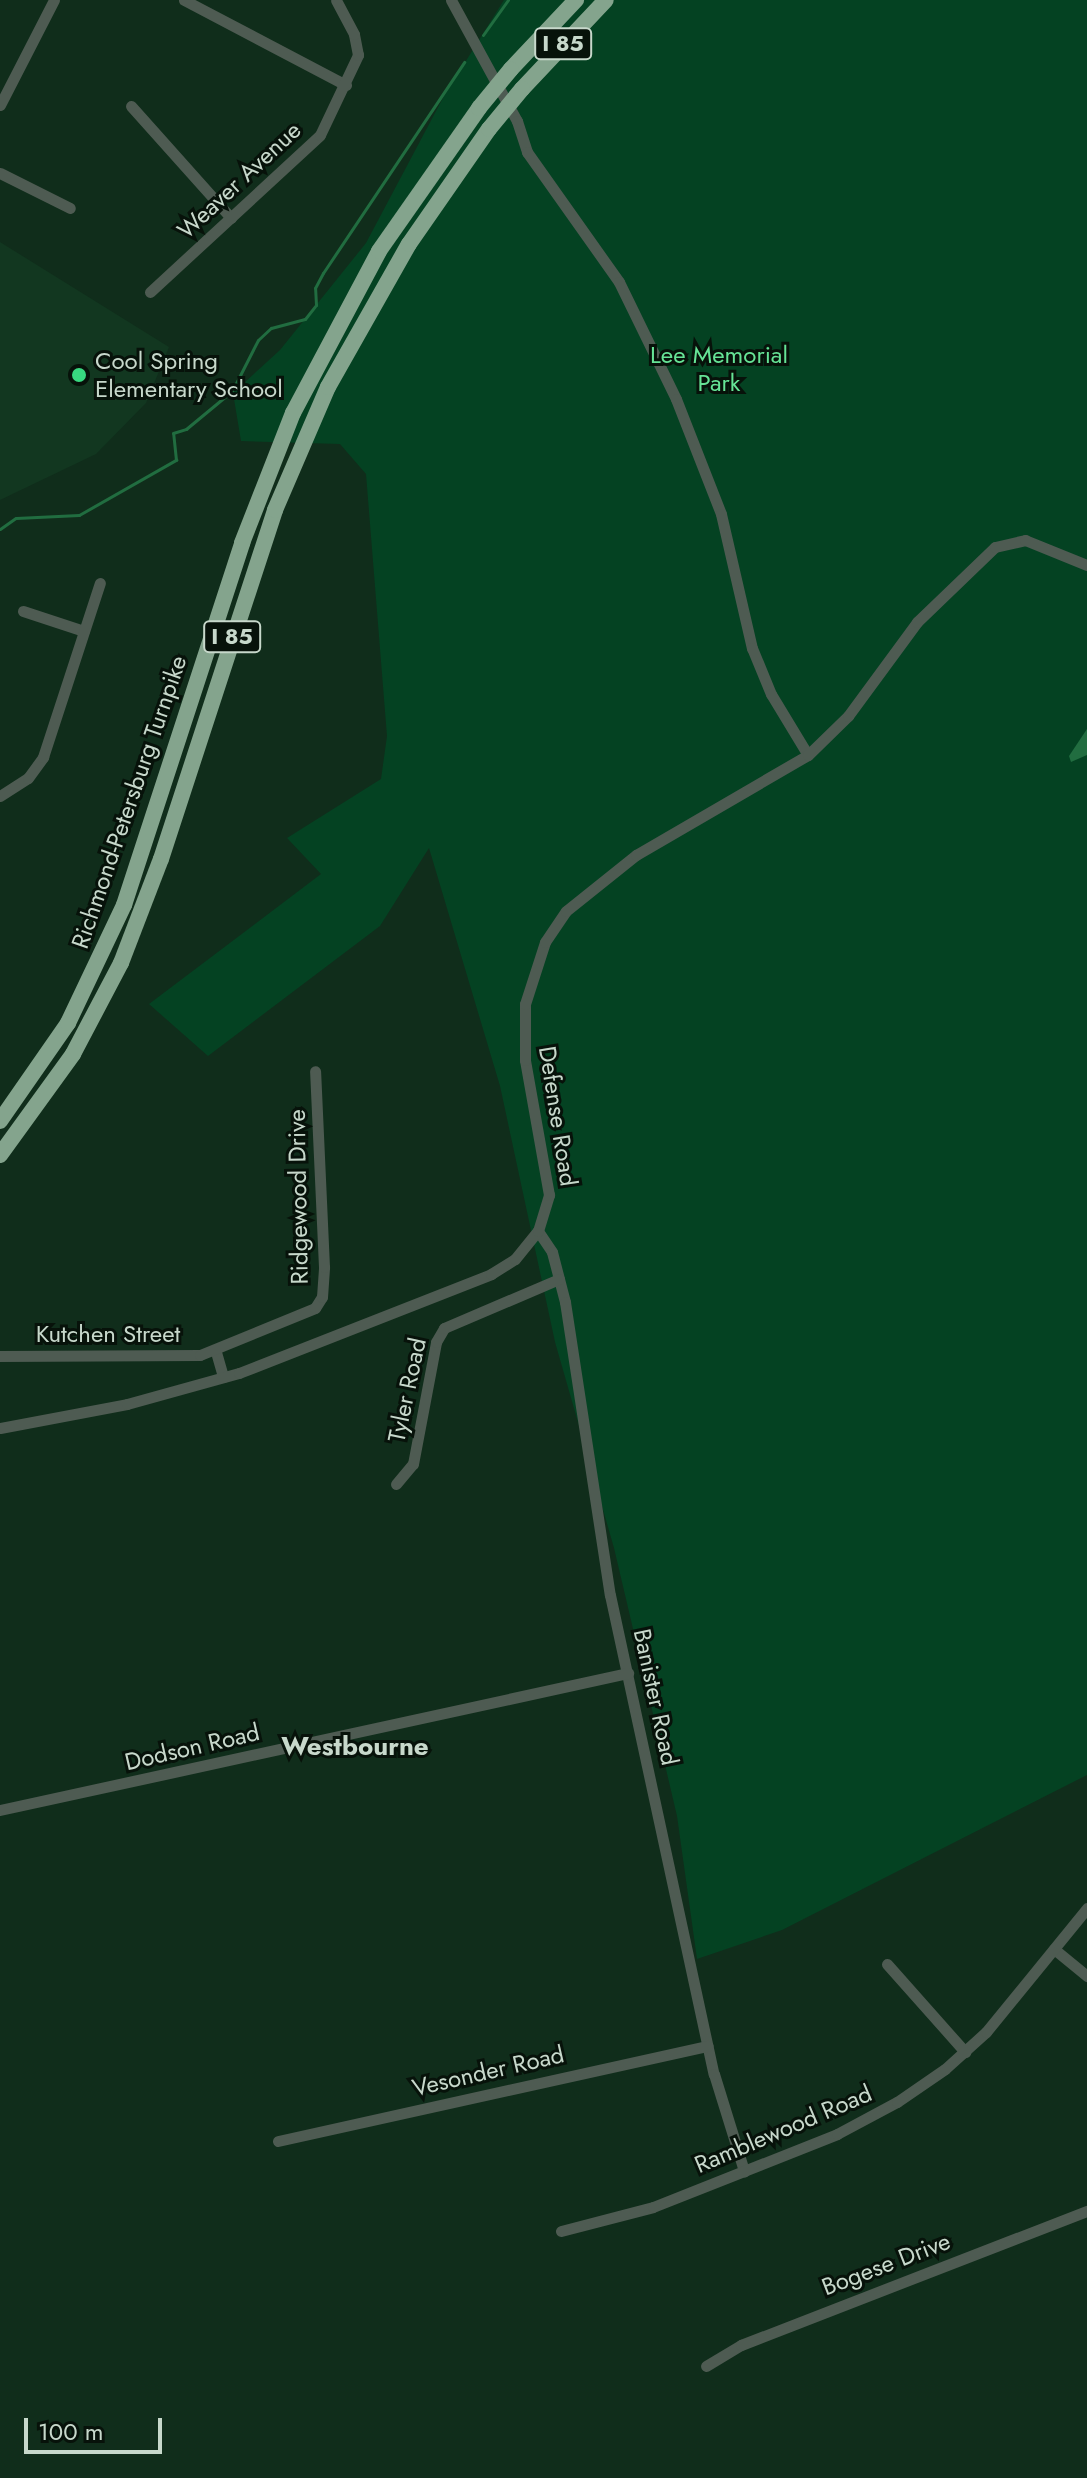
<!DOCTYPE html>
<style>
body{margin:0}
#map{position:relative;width:1087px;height:2478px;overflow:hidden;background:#102d1b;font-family:Jost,sans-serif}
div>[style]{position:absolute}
.built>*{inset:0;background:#123720}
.green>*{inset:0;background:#044222}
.water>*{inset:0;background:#216d40}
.stream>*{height:3px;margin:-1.5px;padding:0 1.5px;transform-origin:1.5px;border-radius:1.5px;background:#216d40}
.minor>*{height:11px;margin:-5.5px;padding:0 5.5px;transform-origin:5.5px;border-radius:5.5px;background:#4e5b52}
.highway>*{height:16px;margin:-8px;padding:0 8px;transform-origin:8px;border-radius:8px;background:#84a48d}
.highway-bridge>*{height:16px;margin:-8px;padding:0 8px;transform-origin:8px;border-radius:8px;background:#84a48d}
.dots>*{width:22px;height:22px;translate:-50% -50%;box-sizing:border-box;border:4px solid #07120a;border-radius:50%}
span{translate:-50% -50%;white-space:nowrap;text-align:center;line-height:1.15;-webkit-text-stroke:6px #07120a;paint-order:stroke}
.shield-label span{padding:2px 6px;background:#07120a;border:2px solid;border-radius:6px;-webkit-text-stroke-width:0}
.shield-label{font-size:22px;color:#c7d8cb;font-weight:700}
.street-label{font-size:24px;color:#c7d8cb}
.park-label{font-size:24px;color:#66e496}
.poi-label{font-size:24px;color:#c7d8cb}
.left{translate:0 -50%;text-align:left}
.neighbourhood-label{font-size:26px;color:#c7d8cb;font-weight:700}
.scale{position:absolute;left:24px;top:2418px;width:138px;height:36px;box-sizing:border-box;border:4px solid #c7d8cb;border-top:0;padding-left:10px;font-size:24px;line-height:28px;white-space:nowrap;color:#c7d8cb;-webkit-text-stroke:6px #07120a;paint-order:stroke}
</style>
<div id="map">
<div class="built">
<i style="clip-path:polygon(0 242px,169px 347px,146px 403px,96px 454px,0 500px)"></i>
</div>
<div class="green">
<i style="clip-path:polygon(504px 0,1087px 0,1087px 1775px,782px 1930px,697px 1959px,677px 1816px,614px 1548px,555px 1342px,500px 1086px,429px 848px,380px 926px,208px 1056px,149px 1004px,321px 874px,287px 838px,381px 779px,387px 736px,366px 474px,340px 444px,241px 441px,233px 393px,280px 350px,366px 243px,444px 96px)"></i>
</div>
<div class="water">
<i style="clip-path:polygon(1087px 729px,1087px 755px,1071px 762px,1069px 756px)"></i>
</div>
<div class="stream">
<i style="left:483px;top:35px;width:43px;rotate:-54.5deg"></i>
<i style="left:0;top:529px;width:19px;rotate:-35deg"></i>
<i style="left:16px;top:518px;width:63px;rotate:-2.7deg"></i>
<i style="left:79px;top:515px;width:112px;rotate:-29.6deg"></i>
<i style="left:176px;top:460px;width:27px;rotate:-96deg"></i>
<i style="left:173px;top:433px;width:14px;rotate:-17deg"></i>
<i style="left:186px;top:429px;width:60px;rotate:-39.6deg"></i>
<i style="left:232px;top:391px;width:57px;rotate:-63deg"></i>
<i style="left:258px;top:340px;width:18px;rotate:-43deg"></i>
<i style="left:271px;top:328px;width:35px;rotate:-15deg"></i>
<i style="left:305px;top:319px;width:18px;rotate:-52deg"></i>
<i style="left:316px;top:305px;width:17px;rotate:-93deg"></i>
<i style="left:315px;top:288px;width:17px;rotate:-62deg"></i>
<i style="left:323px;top:273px;width:254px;rotate:-56.2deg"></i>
</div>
<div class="minor">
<i style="left:184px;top:0;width:183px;rotate:27.7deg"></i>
<i style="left:451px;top:0;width:138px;rotate:61.4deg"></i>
<i style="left:517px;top:121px;width:33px;rotate:72deg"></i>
<i style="left:527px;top:152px;width:159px;rotate:54.7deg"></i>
<i style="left:619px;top:282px;width:130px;rotate:64deg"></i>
<i style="left:676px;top:399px;width:123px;rotate:68.6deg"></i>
<i style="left:721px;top:514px;width:138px;rotate:77deg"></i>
<i style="left:752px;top:648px;width:50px;rotate:67.6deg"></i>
<i style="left:771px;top:694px;width:71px;rotate:58.8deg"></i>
<i style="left:0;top:105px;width:118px;rotate:-62.8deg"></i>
<i style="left:131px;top:106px;width:150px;rotate:48.2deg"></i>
<i style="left:0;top:173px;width:78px;rotate:26.6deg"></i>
<i style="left:150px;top:292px;width:231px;rotate:-42.7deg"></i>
<i style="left:320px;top:135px;width:89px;rotate:-64.6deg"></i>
<i style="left:358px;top:55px;width:21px;rotate:-101deg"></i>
<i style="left:354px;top:34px;width:38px;rotate:-118deg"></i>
<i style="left:23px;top:611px;width:64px;rotate:18.2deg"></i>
<i style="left:0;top:796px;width:33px;rotate:-33deg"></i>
<i style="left:28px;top:778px;width:26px;rotate:-54deg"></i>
<i style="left:43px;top:757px;width:183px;rotate:-71.9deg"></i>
<i style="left:538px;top:1231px;width:25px;rotate:56deg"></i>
<i style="left:552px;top:1252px;width:52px;rotate:75.4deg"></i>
<i style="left:565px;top:1302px;width:296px;rotate:81.3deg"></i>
<i style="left:610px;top:1595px;width:490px;rotate:77.8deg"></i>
<i style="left:714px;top:2074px;width:102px;rotate:72.8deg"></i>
<i style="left:216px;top:1352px;width:26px;rotate:74deg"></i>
<i style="left:0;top:1356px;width:200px;rotate:-0.3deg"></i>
<i style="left:200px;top:1355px;width:124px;rotate:-22.2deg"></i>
<i style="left:315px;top:1308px;width:13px;rotate:-58deg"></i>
<i style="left:322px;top:1297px;width:30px;rotate:-86deg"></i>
<i style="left:324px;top:1267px;width:196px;rotate:-92.6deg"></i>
<i style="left:0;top:1428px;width:129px;rotate:-10.7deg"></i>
<i style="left:127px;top:1404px;width:116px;rotate:-15.5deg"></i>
<i style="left:239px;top:1373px;width:271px;rotate:-21.4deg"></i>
<i style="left:491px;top:1274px;width:28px;rotate:-32deg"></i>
<i style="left:515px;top:1259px;width:36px;rotate:-51deg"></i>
<i style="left:538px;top:1231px;width:38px;rotate:-73deg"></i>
<i style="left:549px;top:1195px;width:137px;rotate:-100.1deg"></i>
<i style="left:525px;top:1060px;width:56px;rotate:-90deg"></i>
<i style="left:525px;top:1004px;width:65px;rotate:-72.1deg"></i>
<i style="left:545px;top:942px;width:37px;rotate:-56deg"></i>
<i style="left:566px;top:911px;width:90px;rotate:-38.7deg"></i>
<i style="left:636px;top:855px;width:199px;rotate:-30.2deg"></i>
<i style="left:808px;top:755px;width:56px;rotate:-44.3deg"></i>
<i style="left:848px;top:716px;width:117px;rotate:-53.7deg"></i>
<i style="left:917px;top:622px;width:108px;rotate:-43.9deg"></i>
<i style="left:995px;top:547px;width:31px;rotate:-13deg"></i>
<i style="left:1025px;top:540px;width:67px;rotate:22deg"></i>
<i style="left:396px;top:1484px;width:26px;rotate:-50deg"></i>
<i style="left:413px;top:1464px;width:124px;rotate:-79.3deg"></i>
<i style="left:436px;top:1342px;width:16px;rotate:-60deg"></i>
<i style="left:444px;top:1328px;width:125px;rotate:-23.1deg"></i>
<i style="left:0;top:1810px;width:643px;rotate:-12.31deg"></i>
<i style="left:1054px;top:1949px;width:43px;rotate:39.3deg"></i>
<i style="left:887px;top:1964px;width:118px;rotate:48.4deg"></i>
<i style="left:278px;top:2141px;width:440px;rotate:-12.5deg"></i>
<i style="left:561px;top:2231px;width:95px;rotate:-14.6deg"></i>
<i style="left:653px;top:2207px;width:198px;rotate:-21.6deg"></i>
<i style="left:837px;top:2134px;width:68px;rotate:-28.1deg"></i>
<i style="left:897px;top:2102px;width:58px;rotate:-34.5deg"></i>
<i style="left:945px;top:2069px;width:55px;rotate:-42.1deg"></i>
<i style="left:986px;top:2032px;width:160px;rotate:-50.8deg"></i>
<i style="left:706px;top:2366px;width:41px;rotate:-31deg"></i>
<i style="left:741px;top:2345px;width:371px;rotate:-21.2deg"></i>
</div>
<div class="highway">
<i style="left:511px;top:69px;width:95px;rotate:-46.7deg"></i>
<i style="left:522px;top:89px;width:122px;rotate:-46.7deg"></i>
<i style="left:0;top:1121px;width:119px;rotate:-55.2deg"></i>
<i style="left:68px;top:1023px;width:131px;rotate:-64.6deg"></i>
<i style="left:124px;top:905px;width:381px;rotate:-71.9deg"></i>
<i style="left:242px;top:543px;width:140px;rotate:-68.6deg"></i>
<i style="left:293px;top:413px;width:183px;rotate:-62deg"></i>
<i style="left:379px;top:251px;width:174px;rotate:-55deg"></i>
<i style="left:0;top:1155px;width:125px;rotate:-54.1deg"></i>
<i style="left:73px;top:1054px;width:103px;rotate:-62.2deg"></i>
<i style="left:121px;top:963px;width:111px;rotate:-69deg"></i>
<i style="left:161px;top:859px;width:367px;rotate:-71.9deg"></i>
<i style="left:275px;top:510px;width:134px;rotate:-66.7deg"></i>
<i style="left:328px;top:387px;width:164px;rotate:-60.5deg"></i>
<i style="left:409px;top:244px;width:140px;rotate:-55.2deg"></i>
</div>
<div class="highway-bridge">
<i style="left:479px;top:108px;width:50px;rotate:-50.6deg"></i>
<i style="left:489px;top:129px;width:52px;rotate:-50.5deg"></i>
</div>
<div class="dots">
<i style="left:79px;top:375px;background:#38d880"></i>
</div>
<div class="shield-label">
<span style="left:563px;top:44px">I 85</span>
<span style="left:232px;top:637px">I 85</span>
</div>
<div class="street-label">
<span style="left:239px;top:180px;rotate:-43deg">Weaver Avenue</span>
<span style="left:129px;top:802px;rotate:-71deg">Richmond-Petersburg Turnpike</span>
<span style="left:558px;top:1116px;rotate:81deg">Defense Road</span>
<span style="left:298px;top:1197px;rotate:-91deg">Ridgewood Drive</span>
<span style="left:108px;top:1334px">Kutchen Street</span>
<span style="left:407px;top:1390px;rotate:-78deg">Tyler Road</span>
<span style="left:656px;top:1697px;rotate:78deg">Banister Road</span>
<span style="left:192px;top:1747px;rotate:-13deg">Dodson Road</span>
<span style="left:488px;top:2071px;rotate:-13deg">Vesonder Road</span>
<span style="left:783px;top:2129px;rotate:-23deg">Ramblewood Road</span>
<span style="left:886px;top:2264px;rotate:-21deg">Bogese Drive</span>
</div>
<div class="park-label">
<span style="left:719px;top:369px">Lee Memorial<br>Park</span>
</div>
<div class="poi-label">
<span class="left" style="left:95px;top:375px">Cool Spring<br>Elementary School</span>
</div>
<div class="neighbourhood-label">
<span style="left:355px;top:1747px">Westbourne</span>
</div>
<div class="scale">100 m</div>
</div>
